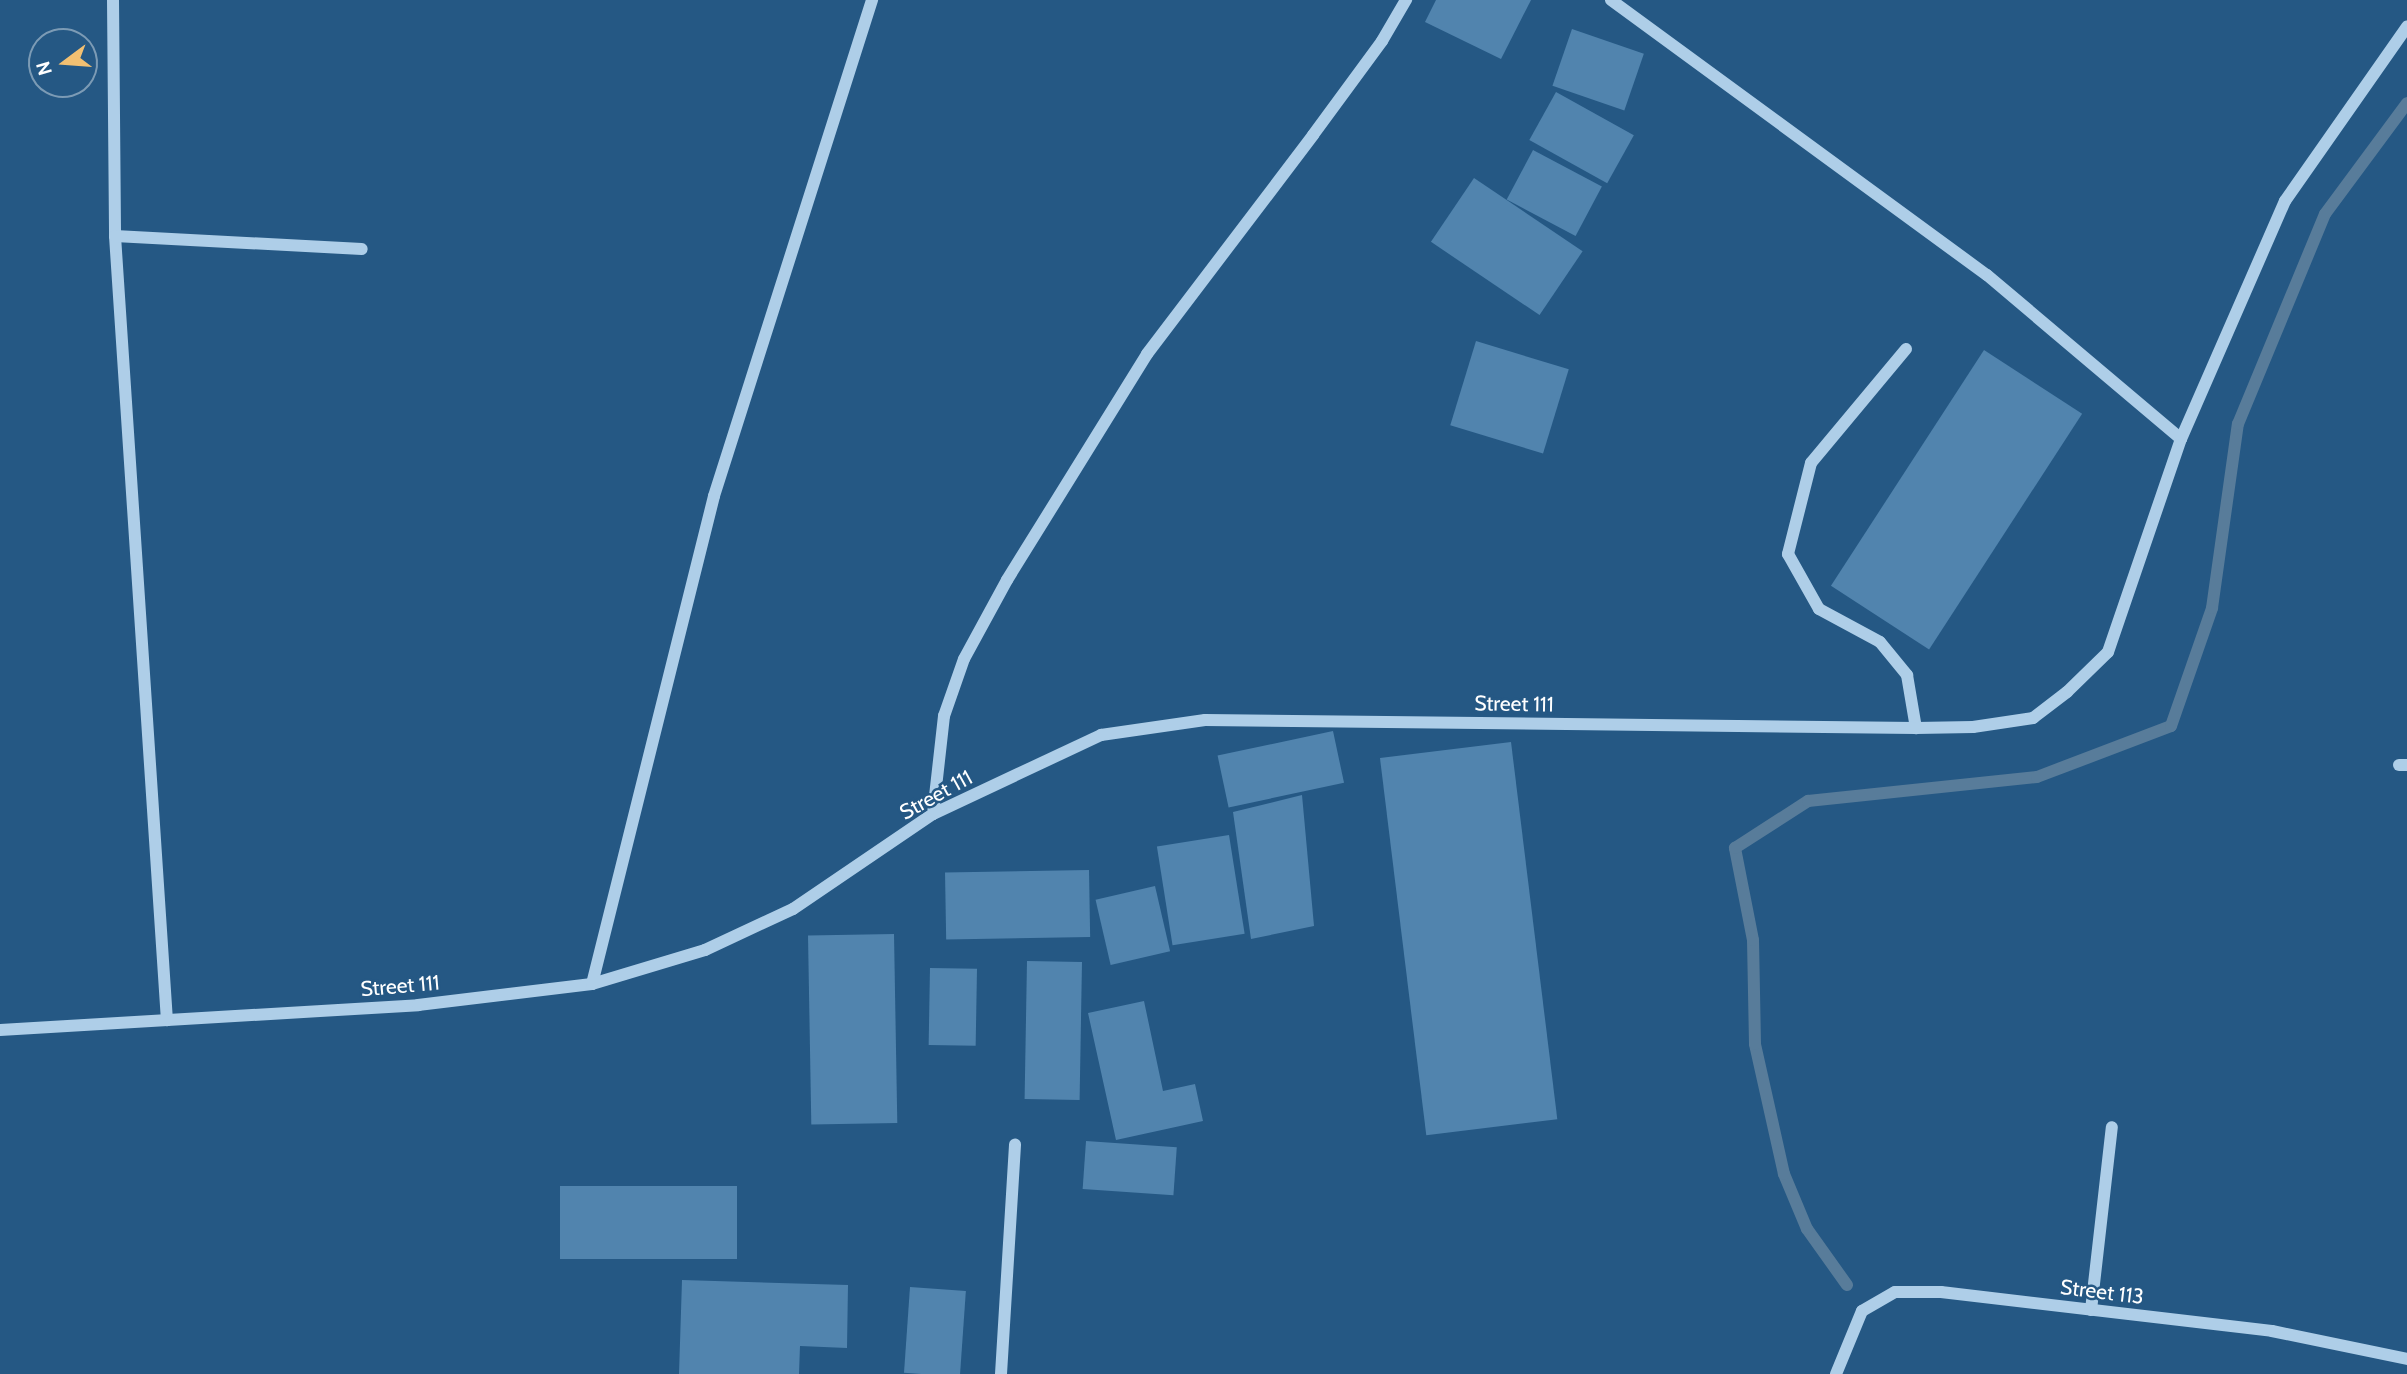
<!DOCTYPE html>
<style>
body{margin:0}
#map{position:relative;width:2407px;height:1374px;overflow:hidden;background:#255884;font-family:Cabin,sans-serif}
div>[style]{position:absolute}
.stream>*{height:12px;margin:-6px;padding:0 6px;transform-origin:6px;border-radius:6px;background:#587c9a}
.building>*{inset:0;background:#5184ae;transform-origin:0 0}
.minor>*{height:12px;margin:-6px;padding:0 6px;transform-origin:6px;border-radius:6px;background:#aecee8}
span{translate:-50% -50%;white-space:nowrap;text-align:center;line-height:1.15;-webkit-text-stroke:5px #255884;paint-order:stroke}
.street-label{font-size:21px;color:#fff}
.north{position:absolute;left:28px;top:28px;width:70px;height:70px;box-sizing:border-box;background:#255884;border:2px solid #7c9bb5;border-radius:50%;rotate:254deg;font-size:19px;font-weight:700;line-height:28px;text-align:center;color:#fff}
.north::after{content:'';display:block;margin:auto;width:24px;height:32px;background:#f2c072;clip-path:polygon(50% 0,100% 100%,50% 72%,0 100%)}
</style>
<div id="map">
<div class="stream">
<i style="left:1847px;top:1285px;width:69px;rotate:-125.5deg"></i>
<i style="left:1807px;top:1229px;width:60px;rotate:-112.7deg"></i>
<i style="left:1784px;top:1174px;width:133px;rotate:-102.6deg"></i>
<i style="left:1755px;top:1044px;width:104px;rotate:-91.1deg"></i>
<i style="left:1753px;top:940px;width:94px;rotate:-101.1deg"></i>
<i style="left:1735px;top:848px;width:87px;rotate:-32.8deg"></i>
<i style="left:1808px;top:801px;width:230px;rotate:-6deg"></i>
<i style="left:2037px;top:777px;width:143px;rotate:-20.8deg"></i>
<i style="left:2171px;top:726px;width:125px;rotate:-70.8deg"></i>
<i style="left:2212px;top:608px;width:186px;rotate:-82deg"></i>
<i style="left:2238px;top:424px;width:227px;rotate:-67.5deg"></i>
<i style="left:2325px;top:214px;width:138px;rotate:-53.5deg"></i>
</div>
<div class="building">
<i style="clip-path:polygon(1436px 0,1531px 0,1501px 59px,1425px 22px)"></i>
<i style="left:1572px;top:29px;width:76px;height:60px;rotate:19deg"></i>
<i style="left:1556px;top:92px;width:89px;height:55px;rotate:29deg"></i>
<i style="left:1533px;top:150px;width:78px;height:56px;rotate:28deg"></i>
<i style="left:1474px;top:178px;width:131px;height:77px;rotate:34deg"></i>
<i style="left:1476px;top:341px;width:97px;height:88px;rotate:17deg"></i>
<i style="left:1984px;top:350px;width:117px;height:281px;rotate:33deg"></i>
<i style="left:1333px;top:731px;width:53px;height:118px;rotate:78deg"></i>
<i style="left:1511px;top:742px;width:380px;height:132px;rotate:83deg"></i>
<i style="clip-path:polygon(1302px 795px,1314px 926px,1251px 939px,1233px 812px)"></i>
<i style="left:1229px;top:835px;width:100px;height:73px;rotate:81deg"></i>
<i style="left:1089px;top:870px;width:67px;height:144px;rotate:89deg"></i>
<i style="left:1155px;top:886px;width:67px;height:61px;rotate:77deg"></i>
<i style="left:894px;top:934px;width:189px;height:86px;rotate:89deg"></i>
<i style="left:1027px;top:961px;width:55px;height:138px;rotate:1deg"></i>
<i style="left:930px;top:968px;width:47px;height:77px;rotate:1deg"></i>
<i style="clip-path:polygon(1144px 1001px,1163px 1091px,1195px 1084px,1203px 1121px,1116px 1140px,1088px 1013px)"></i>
<i style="left:1086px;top:1141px;width:91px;height:48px;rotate:4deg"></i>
<i style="left:560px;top:1186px;width:177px;height:73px"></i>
<i style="clip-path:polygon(682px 1280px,848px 1285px,847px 1348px,800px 1346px,799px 1374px,679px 1374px)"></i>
<i style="left:910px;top:1287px;width:56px;height:86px;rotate:4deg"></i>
</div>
<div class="minor">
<i style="left:113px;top:0;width:236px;rotate:89.5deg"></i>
<i style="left:115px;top:236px;width:786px;rotate:86.21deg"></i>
<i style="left:1611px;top:0;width:466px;rotate:36.2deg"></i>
<i style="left:1987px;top:275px;width:254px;rotate:40.2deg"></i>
<i style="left:115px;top:236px;width:247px;rotate:3deg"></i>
<i style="left:1906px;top:349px;width:148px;rotate:129.8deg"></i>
<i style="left:1811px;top:463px;width:94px;rotate:104.2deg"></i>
<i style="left:1788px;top:554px;width:63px;rotate:60.6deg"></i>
<i style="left:1819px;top:609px;width:69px;rotate:28.4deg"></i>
<i style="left:1880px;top:642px;width:43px;rotate:50.7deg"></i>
<i style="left:1907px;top:675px;width:54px;rotate:80.4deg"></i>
<i style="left:2399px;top:765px;width:8px"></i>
<i style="left:933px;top:814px;width:99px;rotate:-83.6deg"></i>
<i style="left:944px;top:716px;width:60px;rotate:-70.7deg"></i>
<i style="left:964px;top:659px;width:90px;rotate:-61.4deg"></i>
<i style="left:1007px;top:580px;width:266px;rotate:-58.2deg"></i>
<i style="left:1147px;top:354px;width:275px;rotate:-52.8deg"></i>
<i style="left:1313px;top:135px;width:117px;rotate:-53.7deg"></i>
<i style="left:1382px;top:41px;width:48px;rotate:-59.7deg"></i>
<i style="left:592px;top:984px;width:503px;rotate:-75.96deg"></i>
<i style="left:714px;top:496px;width:521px;rotate:-72.33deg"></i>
<i style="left:0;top:1030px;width:419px;rotate:-3.4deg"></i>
<i style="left:418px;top:1005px;width:175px;rotate:-6.9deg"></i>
<i style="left:592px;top:984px;width:118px;rotate:-16.7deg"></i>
<i style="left:705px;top:950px;width:97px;rotate:-25deg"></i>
<i style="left:793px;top:909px;width:169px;rotate:-34.2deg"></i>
<i style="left:933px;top:814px;width:186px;rotate:-25.2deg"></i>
<i style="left:1101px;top:735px;width:105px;rotate:-8.2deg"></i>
<i style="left:1205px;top:720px;width:711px;rotate:0.64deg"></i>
<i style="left:1916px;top:728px;width:57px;rotate:-1deg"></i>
<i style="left:1973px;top:727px;width:61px;rotate:-8.5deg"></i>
<i style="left:2033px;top:718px;width:43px;rotate:-37.4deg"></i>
<i style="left:2067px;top:692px;width:57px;rotate:-44.3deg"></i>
<i style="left:2108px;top:652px;width:225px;rotate:-71.1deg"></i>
<i style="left:2181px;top:439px;width:260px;rotate:-66.4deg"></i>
<i style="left:2285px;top:201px;width:213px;rotate:-55deg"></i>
<i style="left:2091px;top:1310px;width:184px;rotate:-83.5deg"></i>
<i style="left:1001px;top:1374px;width:230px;rotate:-86.5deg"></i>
<i style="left:1836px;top:1374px;width:68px;rotate:-67.6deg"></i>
<i style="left:1862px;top:1311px;width:38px;rotate:-30deg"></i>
<i style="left:1895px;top:1292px;width:46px"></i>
<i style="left:1941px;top:1292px;width:333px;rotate:6.7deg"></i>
<i style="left:2272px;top:1331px;width:138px;rotate:11.7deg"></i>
</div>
<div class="street-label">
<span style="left:1514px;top:704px;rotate:1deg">Street 111</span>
<span style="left:936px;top:795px;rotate:-29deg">Street 111</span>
<span style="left:400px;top:986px;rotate:-5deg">Street 111</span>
<span style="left:2102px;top:1292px;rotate:7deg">Street 113</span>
</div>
<div class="north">N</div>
</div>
